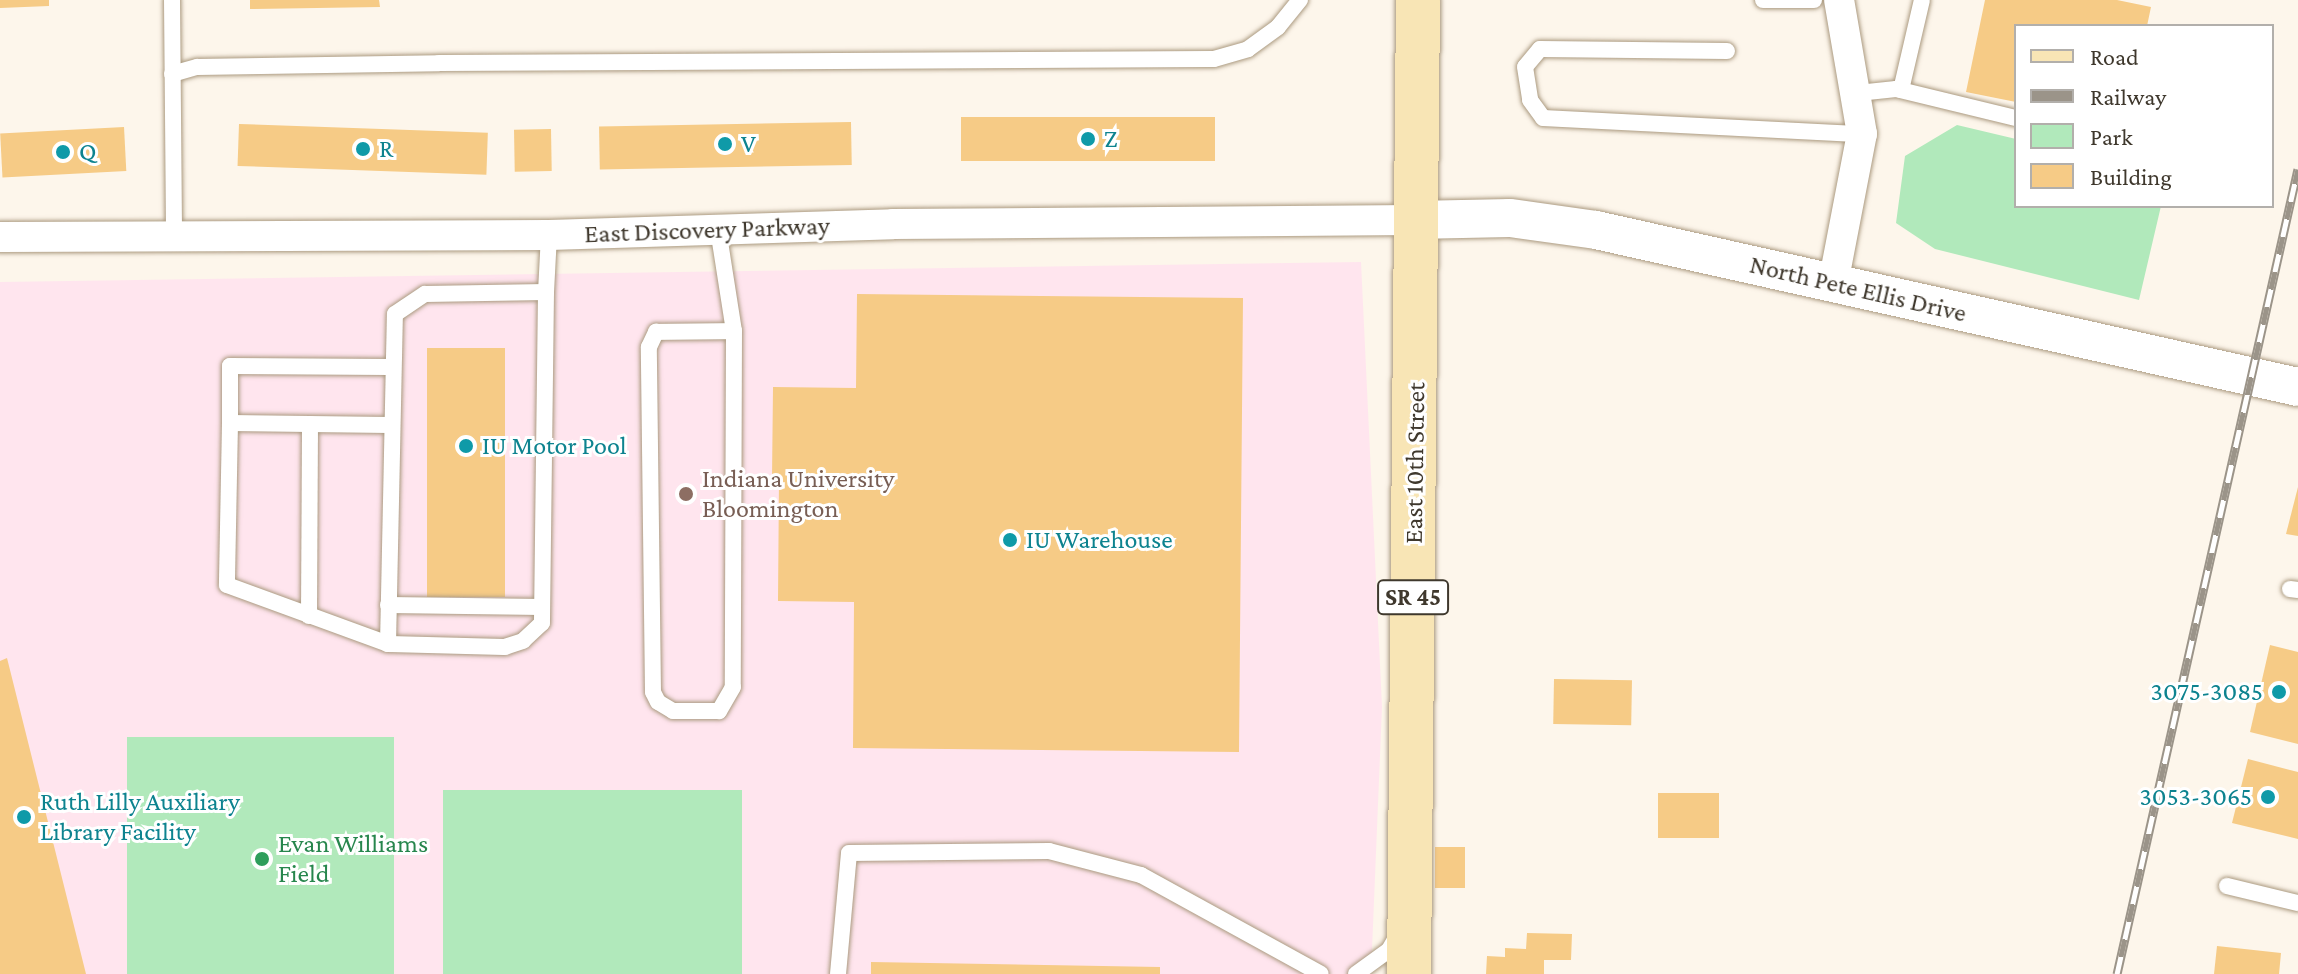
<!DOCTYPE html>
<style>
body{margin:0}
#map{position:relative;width:2298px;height:974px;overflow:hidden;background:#fdf6eb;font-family:"Crimson Pro",serif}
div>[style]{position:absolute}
.education>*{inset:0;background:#ffe5ee}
.green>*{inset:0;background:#b1e9bb;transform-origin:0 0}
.building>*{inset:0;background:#f6cb86;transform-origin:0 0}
.roads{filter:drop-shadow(0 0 2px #ab9a80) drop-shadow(0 0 2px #ab9a80)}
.service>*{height:16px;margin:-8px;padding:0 8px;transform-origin:8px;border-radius:8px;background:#fff}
.minor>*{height:30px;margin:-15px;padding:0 15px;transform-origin:15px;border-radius:15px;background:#fff}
.tertiary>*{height:38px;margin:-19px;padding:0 19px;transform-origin:19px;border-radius:19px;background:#fff}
.primary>*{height:44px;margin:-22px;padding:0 22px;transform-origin:22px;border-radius:22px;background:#f8e5b5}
.rail>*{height:9px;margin-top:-4.5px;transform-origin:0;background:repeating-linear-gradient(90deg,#fff 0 18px,#9b9489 0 36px);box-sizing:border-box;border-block:2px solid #9b9489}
.dots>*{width:22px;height:22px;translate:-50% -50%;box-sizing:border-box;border:4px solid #fff;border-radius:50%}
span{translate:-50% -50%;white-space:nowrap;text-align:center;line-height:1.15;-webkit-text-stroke:6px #fff;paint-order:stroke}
.shield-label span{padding:2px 6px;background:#fff;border:2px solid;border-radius:6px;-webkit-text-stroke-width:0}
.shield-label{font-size:24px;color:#3f382d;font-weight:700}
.culture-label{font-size:26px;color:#0d838f}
.left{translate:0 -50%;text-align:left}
.right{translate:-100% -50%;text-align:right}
.street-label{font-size:26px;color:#3f382d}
.education-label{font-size:26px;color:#785e54}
.leisure-label{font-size:26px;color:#27864d}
.legend{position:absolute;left:2014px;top:24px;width:260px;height:184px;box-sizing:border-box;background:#fff;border:2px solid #b2afab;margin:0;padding:10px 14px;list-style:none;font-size:24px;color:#3f382d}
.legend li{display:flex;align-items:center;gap:16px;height:40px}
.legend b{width:40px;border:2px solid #b2afab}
</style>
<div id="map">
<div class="education">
<i style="clip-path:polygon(1361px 262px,1382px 707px,1371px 974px,0 974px,0 282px)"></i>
</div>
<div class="green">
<i style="clip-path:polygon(1957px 125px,2016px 139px,2016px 206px,2161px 206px,2139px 300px,1935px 249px,1896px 223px,1905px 156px)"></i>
<i style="left:394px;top:737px;width:237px;height:267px;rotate:90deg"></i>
<i style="left:443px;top:790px;width:299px;height:184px"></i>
</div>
<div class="building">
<i style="clip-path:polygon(0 0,49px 0,49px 6px,0 8px)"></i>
<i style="clip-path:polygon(250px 0,379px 0,380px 7px,250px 9px)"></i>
<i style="clip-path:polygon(1985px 0,2117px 0,2151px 7px,2147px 26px,2016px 26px,2016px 102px,1966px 92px)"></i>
<i style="left:961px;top:117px;width:254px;height:44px"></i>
<i style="left:851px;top:122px;width:43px;height:252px;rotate:89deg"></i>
<i style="left:239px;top:124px;width:249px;height:42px;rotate:2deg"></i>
<i style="left:124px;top:127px;width:44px;height:124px;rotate:87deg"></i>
<i style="left:551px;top:129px;width:42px;height:37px;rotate:89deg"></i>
<i style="clip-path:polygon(857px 294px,1243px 298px,1239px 752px,853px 748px,854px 602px,778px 601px,779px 478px,772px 478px,773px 387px,856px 388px)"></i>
<i style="left:427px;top:348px;width:78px;height:249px"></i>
<i style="clip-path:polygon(2298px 487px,2298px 536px,2286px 534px)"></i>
<i style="clip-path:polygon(2270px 645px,2298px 652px,2298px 744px,2250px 732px)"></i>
<i style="clip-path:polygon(7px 658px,86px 974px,0 974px,0 661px)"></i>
<i style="left:1554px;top:679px;width:78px;height:45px;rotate:1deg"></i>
<i style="clip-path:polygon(2248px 759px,2298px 772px,2298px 839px,2232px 823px)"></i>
<i style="left:1719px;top:793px;width:45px;height:61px;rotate:90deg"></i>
<i style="left:1435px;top:847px;width:30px;height:41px"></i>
<i style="clip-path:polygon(1527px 933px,1572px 934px,1571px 960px,1544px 960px,1544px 974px,1486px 974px,1487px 956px,1505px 957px,1505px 948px,1526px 949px)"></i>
<i style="clip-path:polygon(2217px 946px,2281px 953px,2279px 974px,2214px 974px)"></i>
<i style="clip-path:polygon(871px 962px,1160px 967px,1160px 974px,871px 974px)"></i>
</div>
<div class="roads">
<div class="service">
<i style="left:172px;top:0;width:237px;rotate:89.5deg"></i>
<i style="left:1763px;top:0;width:51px"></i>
<i style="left:1727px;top:51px;width:187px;rotate:-179.4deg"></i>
<i style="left:1540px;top:49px;width:23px;rotate:130deg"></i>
<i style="left:1525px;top:67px;width:33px;rotate:81deg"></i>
<i style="left:1530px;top:100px;width:22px;rotate:54deg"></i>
<i style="left:1543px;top:118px;width:319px;rotate:2.9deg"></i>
<i style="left:172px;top:74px;width:26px;rotate:-16deg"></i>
<i style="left:197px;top:67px;width:242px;rotate:-0.9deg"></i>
<i style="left:439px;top:63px;width:775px;rotate:-0.3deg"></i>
<i style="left:1214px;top:59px;width:35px;rotate:-16deg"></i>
<i style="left:1248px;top:49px;width:37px;rotate:-36deg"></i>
<i style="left:1278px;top:27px;width:35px;rotate:-51deg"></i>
<i style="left:1901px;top:90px;width:92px;rotate:-76.9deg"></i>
<i style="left:1858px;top:93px;width:38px;rotate:-6deg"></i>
<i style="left:1896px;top:89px;width:123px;rotate:13.6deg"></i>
<i style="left:718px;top:229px;width:103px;rotate:81.1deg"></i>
<i style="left:734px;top:331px;width:356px;rotate:90.2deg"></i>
<i style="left:733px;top:687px;width:28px;rotate:120deg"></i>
<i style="left:719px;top:711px;width:46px;rotate:180deg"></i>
<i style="left:673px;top:711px;width:17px;rotate:-149deg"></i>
<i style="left:658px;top:702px;width:11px;rotate:-117deg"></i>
<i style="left:653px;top:692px;width:345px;rotate:-90.7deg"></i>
<i style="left:649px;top:347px;width:17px;rotate:-65deg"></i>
<i style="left:656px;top:332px;width:78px;rotate:-0.7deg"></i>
<i style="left:546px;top:292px;width:331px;rotate:90.7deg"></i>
<i style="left:542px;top:623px;width:26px;rotate:137deg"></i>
<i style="left:523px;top:641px;width:19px;rotate:162deg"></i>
<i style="left:505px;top:647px;width:117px;rotate:-178.5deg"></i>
<i style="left:388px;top:644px;width:330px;rotate:-88.8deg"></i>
<i style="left:395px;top:314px;width:36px;rotate:-34deg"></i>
<i style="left:425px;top:294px;width:121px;rotate:-0.9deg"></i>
<i style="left:546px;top:292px;width:57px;rotate:-87deg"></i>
<i style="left:230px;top:423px;width:162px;rotate:91.1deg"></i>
<i style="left:227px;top:585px;width:171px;rotate:20.1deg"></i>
<i style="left:389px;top:425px;width:159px;rotate:-179.3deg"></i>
<i style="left:230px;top:423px;width:57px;rotate:-90deg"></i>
<i style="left:230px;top:366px;width:160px;rotate:0.4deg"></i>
<i style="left:2290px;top:589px;width:8px;rotate:7deg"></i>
<i style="left:388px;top:605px;width:154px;rotate:0.7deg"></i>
<i style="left:309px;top:616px;width:192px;rotate:-89.7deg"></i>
<i style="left:2227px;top:886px;width:73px;rotate:13.5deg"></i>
<i style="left:838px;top:974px;width:121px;rotate:-84.8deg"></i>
<i style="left:849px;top:853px;width:200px;rotate:-0.6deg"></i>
<i style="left:1049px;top:851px;width:95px;rotate:14.6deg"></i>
<i style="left:1141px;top:875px;width:205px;rotate:28.8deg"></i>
<i style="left:1356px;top:974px;width:41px;rotate:-36deg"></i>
<i style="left:1389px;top:950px;width:20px;rotate:-60deg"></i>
</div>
<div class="minor">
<i style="left:0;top:237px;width:549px;rotate:-0.21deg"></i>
<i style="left:549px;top:235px;width:344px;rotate:-1.8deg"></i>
<i style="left:893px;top:224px;width:521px;rotate:-0.44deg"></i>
<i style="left:1833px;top:284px;width:153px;rotate:-79.1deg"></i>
<i style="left:1862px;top:134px;width:136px;rotate:-99.7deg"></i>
</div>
<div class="tertiary">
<i style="left:1414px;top:220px;width:96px;rotate:-1.2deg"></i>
<i style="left:1510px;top:218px;width:87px;rotate:7.9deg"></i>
<i style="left:1596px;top:230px;width:719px;rotate:12.61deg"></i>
</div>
<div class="primary">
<i style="left:1409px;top:974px;width:974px;rotate:-89.47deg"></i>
</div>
</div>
<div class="rail">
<i style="left:2117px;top:974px;width:825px;rotate:-77.33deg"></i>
</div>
<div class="dots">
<i style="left:1088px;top:139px;background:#0f9aa8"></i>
<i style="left:725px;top:144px;background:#0f9aa8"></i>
<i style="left:363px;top:149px;background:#0f9aa8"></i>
<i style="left:63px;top:152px;background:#0f9aa8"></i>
<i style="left:466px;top:446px;background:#0f9aa8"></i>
<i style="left:686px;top:494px;background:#8d6e63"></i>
<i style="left:1010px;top:540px;background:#0f9aa8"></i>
<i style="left:2279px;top:692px;background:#0f9aa8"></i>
<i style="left:2268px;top:797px;background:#0f9aa8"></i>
<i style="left:24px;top:817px;background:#0f9aa8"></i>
<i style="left:262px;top:859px;background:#2e9e5b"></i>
</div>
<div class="shield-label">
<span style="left:1413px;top:597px">SR 45</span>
</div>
<div class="culture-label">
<span class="left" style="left:1104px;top:139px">Z</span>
<span class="left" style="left:741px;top:144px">V</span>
<span class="left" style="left:379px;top:149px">R</span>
<span class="left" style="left:79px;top:152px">Q</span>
<span class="left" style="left:482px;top:446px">IU Motor Pool</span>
<span class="left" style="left:1026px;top:540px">IU Warehouse</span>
<span class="right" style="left:2263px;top:692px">3075-3085</span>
<span class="right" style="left:2252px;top:797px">3053-3065</span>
<span class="left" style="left:40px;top:817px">Ruth Lilly Auxiliary<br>Library Facility</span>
</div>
<div class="street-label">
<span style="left:707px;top:230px;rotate:-2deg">East Discovery Parkway</span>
<span style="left:1858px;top:289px;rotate:13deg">North Pete Ellis Drive</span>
<span style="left:1415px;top:463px;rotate:-89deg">East 10th Street</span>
</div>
<div class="education-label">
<span class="left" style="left:702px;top:494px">Indiana University<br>Bloomington</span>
</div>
<div class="leisure-label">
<span class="left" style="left:278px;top:859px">Evan Williams<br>Field</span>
</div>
<ul class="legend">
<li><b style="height:10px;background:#f8e5b5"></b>Road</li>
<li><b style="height:10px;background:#9b9489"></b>Railway</li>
<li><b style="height:22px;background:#b1e9bb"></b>Park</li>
<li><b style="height:22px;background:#f6cb86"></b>Building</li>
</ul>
</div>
